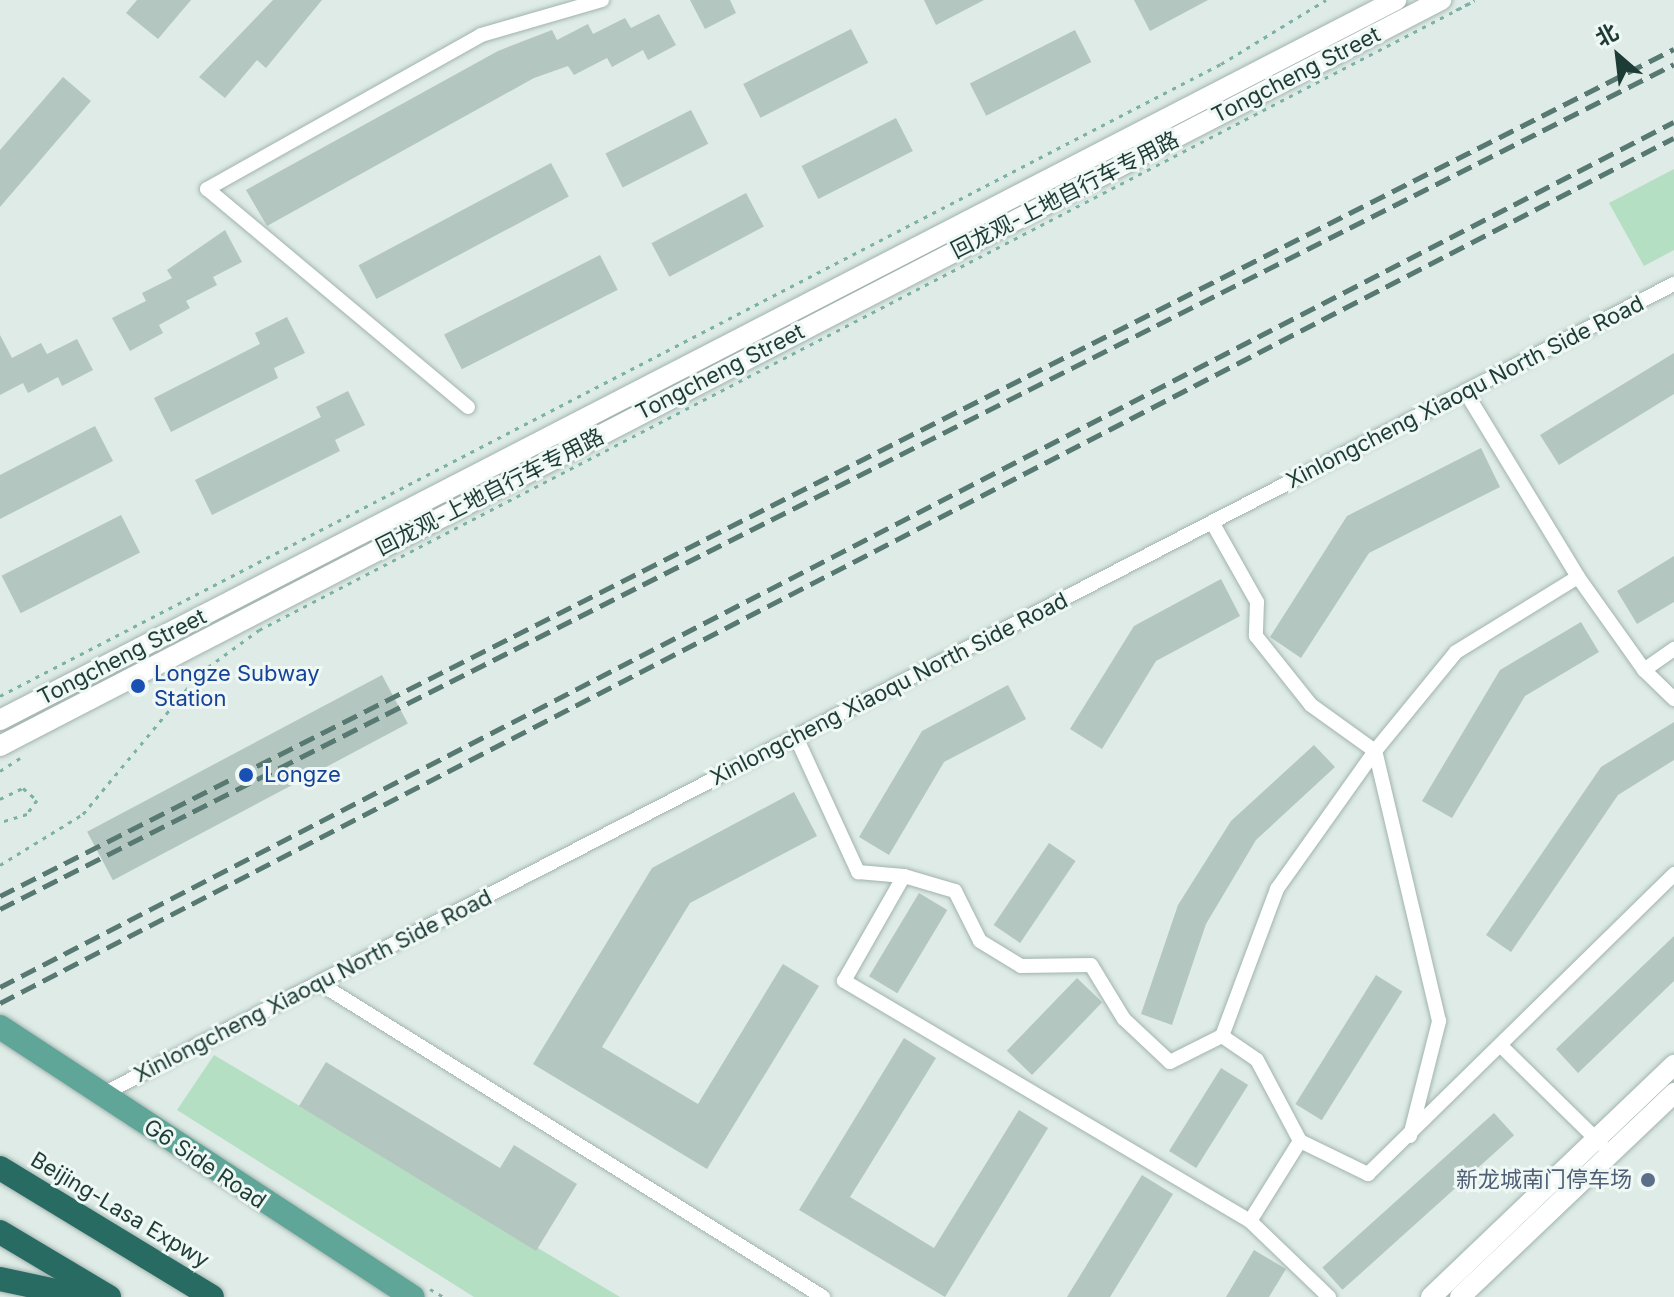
<!DOCTYPE html>
<meta charset="utf-8">
<style>
body{margin:0}
#map{position:relative;width:1674px;height:1297px;overflow:hidden;background:#deebe6;font-family:Inter,"Noto Sans SC",sans-serif}
div>[style]{position:absolute}
.green>*{inset:0;background:#b5dfc3}
.building>*{inset:0;background:#b3c6c0;transform-origin:0 0}
.path>*{height:3px;margin-top:-1.5px;transform-origin:0;background:repeating-linear-gradient(90deg,#7cb2a5 0 4px,transparent 0 10px)}
.roads{filter:drop-shadow(0 0 2px #a1b3ae) drop-shadow(0 0 2px #a1b3ae)}
.street>*{height:14px;margin:-7px;padding:0 7px;transform-origin:7px;border-radius:7px;background:#fff}
.secondary>*{height:20px;margin:-10px;padding:0 10px;transform-origin:10px;border-radius:10px;background:#fff}
.primary>*{height:24px;margin:-12px;padding:0 12px;transform-origin:12px;border-radius:12px;background:#5fa598}
.highway>*{height:24px;margin:-12px;padding:0 12px;transform-origin:12px;border-radius:12px;background:#286b62}
.rail>*{height:5px;margin-top:-2.5px;transform-origin:0;background:repeating-linear-gradient(90deg,#587872 0 16px,transparent 0 24px)}
.path-bridge>*{height:3px;margin-top:-1.5px;transform-origin:0;background:repeating-linear-gradient(90deg,#7cb2a5 0 4px,transparent 0 10px)}
.dots>*{width:22px;height:22px;translate:-50% -50%;box-sizing:border-box;border:4px solid #eff8f4;border-radius:50%}
span{translate:-50% -50%;white-space:nowrap;text-align:center;line-height:1.15;-webkit-text-stroke:6px #eff8f4;paint-order:stroke}
.street-label{font-size:22px;color:#1e3c36}
.transit-label{font-size:22px;color:#164399}
.left{translate:0 -50%;text-align:left}
.service-label{font-size:22px;color:#4e5e75}
.right{translate:-100% -50%;text-align:right}
.north{position:absolute;left:1578px;top:16px;width:80px;height:80px;-webkit-text-stroke:6px #eff8f4;paint-order:stroke;rotate:332deg;font-size:22px;font-weight:700;line-height:32px;text-align:center;color:#1e3c36}
.north::after{content:'';display:block;margin:auto;width:28px;height:36px;background:#1e3c36;clip-path:polygon(50% 0,100% 100%,50% 72%,0 100%)}
</style>
<div id="map">
<div class="green">
<i style="clip-path:polygon(1674px 169px,1674px 250px,1644px 266px,1609px 203px)"></i>
<i style="clip-path:polygon(214px 1055px,620px 1297px,474px 1297px,177px 1110px)"></i>
</div>
<div class="building">
<i style="clip-path:polygon(137px 0,191px 0,158px 39px,126px 13px)"></i>
<i style="clip-path:polygon(273px 0,322px 0,266px 68px,257px 60px,225px 98px,199px 77px)"></i>
<i style="clip-path:polygon(690px 0,730px 0,736px 13px,705px 29px)"></i>
<i style="clip-path:polygon(924px 0,984px 0,936px 25px)"></i>
<i style="clip-path:polygon(1134px 0,1208px 0,1150px 31px)"></i>
<i style="clip-path:polygon(659px 14px,676px 45px,648px 60px,643px 50px,612px 67px,607px 58px,574px 75px,568px 66px,534px 78px,267px 226px,246px 190px,498px 51px,552px 30px,557px 40px,588px 24px,593px 34px,625px 18px,631px 28px)"></i>
<i style="left:851px;top:29px;width:38px;height:121px;rotate:63deg"></i>
<i style="left:1075px;top:30px;width:36px;height:118px;rotate:63deg"></i>
<i style="clip-path:polygon(63px 77px,91px 101px,0 207px,0 150px)"></i>
<i style="left:691px;top:110px;width:38px;height:96px;rotate:63deg"></i>
<i style="left:896px;top:118px;width:37px;height:106px;rotate:63deg"></i>
<i style="left:551px;top:163px;width:38px;height:218px;rotate:62deg"></i>
<i style="left:746px;top:193px;width:38px;height:107px;rotate:62deg"></i>
<i style="clip-path:polygon(225px 230px,242px 262px,213px 277px,217px 285px,186px 301px,190px 308px,159px 325px,163px 333px,130px 351px,112px 318px,146px 301px,142px 293px,172px 278px,167px 270px)"></i>
<i style="left:600px;top:255px;width:39px;height:175px;rotate:63deg"></i>
<i style="clip-path:polygon(287px 317px,305px 353px,274px 368px,278px 378px,171px 432px,154px 398px,260px 344px,255px 333px)"></i>
<i style="clip-path:polygon(0 335px,12px 358px,41px 343px,47px 354px,77px 339px,93px 370px,62px 386px,58px 377px,28px 393px,23px 383px,0 395px)"></i>
<i style="clip-path:polygon(1674px 353px,1674px 394px,1559px 465px,1540px 435px)"></i>
<i style="clip-path:polygon(348px 391px,365px 425px,335px 440px,340px 451px,212px 515px,195px 480px,321px 417px,316px 407px)"></i>
<i style="clip-path:polygon(95px 426px,113px 461px,0 519px,0 475px)"></i>
<i style="clip-path:polygon(1481px 448px,1500px 487px,1369px 553px,1301px 658px,1270px 637px,1347px 516px)"></i>
<i style="left:121px;top:515px;width:42px;height:134px;rotate:63deg"></i>
<i style="clip-path:polygon(1674px 556px,1674px 602px,1637px 624px,1617px 591px)"></i>
<i style="clip-path:polygon(1221px 579px,1240px 616px,1156px 661px,1102px 749px,1070px 729px,1134px 626px)"></i>
<i style="clip-path:polygon(1581px 622px,1599px 652px,1525px 696px,1452px 818px,1422px 801px,1500px 670px)"></i>
<i style="left:382px;top:675px;width:55px;height:334px;rotate:62deg"></i>
<i style="clip-path:polygon(1008px 685px,1026px 719px,944px 762px,889px 855px,859px 837px,922px 731px)"></i>
<i style="clip-path:polygon(1674px 722px,1674px 760px,1618px 795px,1511px 952px,1486px 935px,1601px 767px)"></i>
<i style="clip-path:polygon(1314px 745px,1335px 767px,1256px 840px,1206px 924px,1172px 1025px,1141px 1014px,1178px 905px,1231px 821px)"></i>
<i style="clip-path:polygon(794px 792px,817px 836px,690px 903px,602px 1047px,698px 1104px,783px 964px,819px 986px,707px 1169px,533px 1064px,652px 868px)"></i>
<i style="left:1049px;top:843px;width:32px;height:99px;rotate:34deg"></i>
<i style="left:919px;top:893px;width:33px;height:97px;rotate:31deg"></i>
<i style="clip-path:polygon(1674px 936px,1674px 981px,1578px 1073px,1556px 1049px)"></i>
<i style="left:1376px;top:975px;width:31px;height:152px;rotate:32deg"></i>
<i style="left:1077px;top:978px;width:35px;height:101px;rotate:44deg"></i>
<i style="clip-path:polygon(904px 1038px,936px 1058px,850px 1197px,934px 1248px,1019px 1110px,1048px 1128px,945px 1297px,799px 1210px)"></i>
<i style="clip-path:polygon(326px 1062px,500px 1168px,514px 1145px,577px 1184px,536px 1251px,299px 1106px)"></i>
<i style="left:1221px;top:1068px;width:32px;height:98px;rotate:32deg"></i>
<i style="left:1494px;top:1113px;width:30px;height:231px;rotate:48deg"></i>
<i style="clip-path:polygon(1142px 1175px,1173px 1194px,1110px 1297px,1067px 1297px)"></i>
<i style="clip-path:polygon(1254px 1250px,1286px 1269px,1269px 1297px,1226px 1297px)"></i>
</div>
<div class="path">
<i style="left:1456px;top:10px;width:21px;rotate:-28deg"></i>
<i style="left:0;top:696px;width:1375px;rotate:-27.37deg"></i>
<i style="left:1221px;top:64px;width:123px;rotate:-31.4deg"></i>
<i style="left:0;top:771px;width:24px;rotate:-33deg"></i>
<i style="left:0;top:799px;width:25px;rotate:-26deg"></i>
<i style="left:23px;top:788px;width:18px;rotate:41deg"></i>
<i style="left:37px;top:800px;width:17px;rotate:126deg"></i>
<i style="left:27px;top:814px;width:28px;rotate:163deg"></i>
<i style="left:430px;top:1289px;width:16px;rotate:30deg"></i>
</div>
<div class="roads">
<div class="street">
<i style="left:1465px;top:391px;width:218px;rotate:58.7deg"></i>
<i style="left:1578px;top:577px;width:114px;rotate:54.6deg"></i>
<i style="left:1644px;top:670px;width:37px;rotate:-35deg"></i>
<i style="left:468px;top:407px;width:340px;rotate:-140.1deg"></i>
<i style="left:207px;top:189px;width:314px;rotate:-29.3deg"></i>
<i style="left:481px;top:35px;width:126px;rotate:-16.1deg"></i>
<i style="left:1212px;top:522px;width:92px;rotate:60.6deg"></i>
<i style="left:1257px;top:602px;width:34px;rotate:92deg"></i>
<i style="left:1256px;top:636px;width:88px;rotate:51.4deg"></i>
<i style="left:1311px;top:705px;width:79px;rotate:35.7deg"></i>
<i style="left:1375px;top:751px;width:169px;rotate:125.4deg"></i>
<i style="left:1277px;top:889px;width:157px;rotate:110.5deg"></i>
<i style="left:1644px;top:670px;width:42px;rotate:44deg"></i>
<i style="left:796px;top:737px;width:149px;rotate:65.3deg"></i>
<i style="left:858px;top:872px;width:46px;rotate:5deg"></i>
<i style="left:319px;top:983px;width:594px;rotate:31.92deg"></i>
<i style="left:1501px;top:1046px;width:140px;rotate:44.4deg"></i>
<i style="left:103px;top:1094px;width:1768px;rotate:-27.28deg"></i>
<i style="left:1410px;top:1136px;width:119px;rotate:-75.8deg"></i>
<i style="left:1439px;top:1021px;width:277px;rotate:-103.3deg"></i>
<i style="left:1375px;top:751px;width:128px;rotate:-50.7deg"></i>
<i style="left:1456px;top:652px;width:143px;rotate:-31.6deg"></i>
<i style="left:1300px;top:1141px;width:94px;rotate:122deg"></i>
<i style="left:1250px;top:1221px;width:472px;rotate:-149.4deg"></i>
<i style="left:844px;top:981px;width:121px;rotate:-60.3deg"></i>
<i style="left:904px;top:876px;width:53px;rotate:16.4deg"></i>
<i style="left:955px;top:891px;width:56px;rotate:63.4deg"></i>
<i style="left:980px;top:941px;width:48px;rotate:31.4deg"></i>
<i style="left:1021px;top:966px;width:70px;rotate:-0.8deg"></i>
<i style="left:1091px;top:965px;width:63px;rotate:58.6deg"></i>
<i style="left:1124px;top:1019px;width:63px;rotate:43.1deg"></i>
<i style="left:1170px;top:1062px;width:58px;rotate:-26.6deg"></i>
<i style="left:1222px;top:1036px;width:42px;rotate:34.4deg"></i>
<i style="left:1257px;top:1060px;width:92px;rotate:62deg"></i>
<i style="left:1300px;top:1141px;width:76px;rotate:25.9deg"></i>
<i style="left:1368px;top:1174px;width:429px;rotate:-44.4deg"></i>
<i style="left:1250px;top:1221px;width:110px;rotate:43.9deg"></i>
</div>
<div class="secondary">
<i style="left:0;top:720px;width:1571px;rotate:-27.28deg"></i>
<i style="left:0;top:746px;width:1623px;rotate:-27.37deg"></i>
<i style="left:1431px;top:1297px;width:336px;rotate:-43.7deg"></i>
<i style="left:1460px;top:1297px;width:296px;rotate:-43.6deg"></i>
</div>
<div class="primary">
<i style="left:0;top:1027px;width:493px;rotate:33.2deg"></i>
</div>
<div class="highway">
<i style="left:0;top:1168px;width:248px;rotate:31.3deg"></i>
<i style="left:0;top:1232px;width:127px;rotate:30.8deg"></i>
<i style="left:0;top:1279px;width:86px;rotate:12.1deg"></i>
</div>
</div>
<div class="rail">
<i style="left:0;top:896px;width:1876px;rotate:-26.84deg"></i>
<i style="left:0;top:909px;width:1875px;rotate:-26.78deg"></i>
<i style="left:0;top:987px;width:1884px;rotate:-27.33deg"></i>
<i style="left:0;top:1003px;width:1884px;rotate:-27.33deg"></i>
</div>
<div class="path-bridge">
<i style="left:0;top:865px;width:97px;rotate:-31.6deg"></i>
<i style="left:83px;top:814px;width:183px;rotate:-50.3deg"></i>
<i style="left:200px;top:673px;width:73px;rotate:-36.1deg"></i>
<i style="left:259px;top:630px;width:1370px;rotate:-27.37deg"></i>
</div>
<div class="dots">
<i style="left:138px;top:686px;background:#1a4fb4"></i>
<i style="left:246px;top:775px;background:#1a4fb4"></i>
<i style="left:1648px;top:1180px;background:#5c6f8a"></i>
</div>
<div class="street-label">
<span style="left:1296px;top:75px;rotate:-27deg">Tongcheng Street</span>
<span style="left:1065px;top:195px;rotate:-27deg">回龙观-上地自行车专用路</span>
<span style="left:720px;top:372px;rotate:-27deg">Tongcheng Street</span>
<span style="left:1465px;top:392px;rotate:-27deg">Xinlongcheng Xiaoqu North Side Road</span>
<span style="left:490px;top:492px;rotate:-27deg">回龙观-上地自行车专用路</span>
<span style="left:122px;top:657px;rotate:-27deg">Tongcheng Street</span>
<span style="left:889px;top:689px;rotate:-27deg">Xinlongcheng Xiaoqu North Side Road</span>
<span style="left:313px;top:986px;rotate:-27deg">Xinlongcheng Xiaoqu North Side Road</span>
<span style="left:205px;top:1164px;rotate:34deg">G6 Side Road</span>
<span style="left:120px;top:1210px;rotate:31deg">Beijing-Lasa Expwy</span>
</div>
<div class="transit-label">
<span class="left" style="left:154px;top:686px">Longze Subway<br>Station</span>
<span class="left" style="left:264px;top:775px">Longze</span>
</div>
<div class="service-label">
<span class="right" style="left:1632px;top:1180px">新龙城南门停车场</span>
</div>
<div class="north">北</div>
</div>
